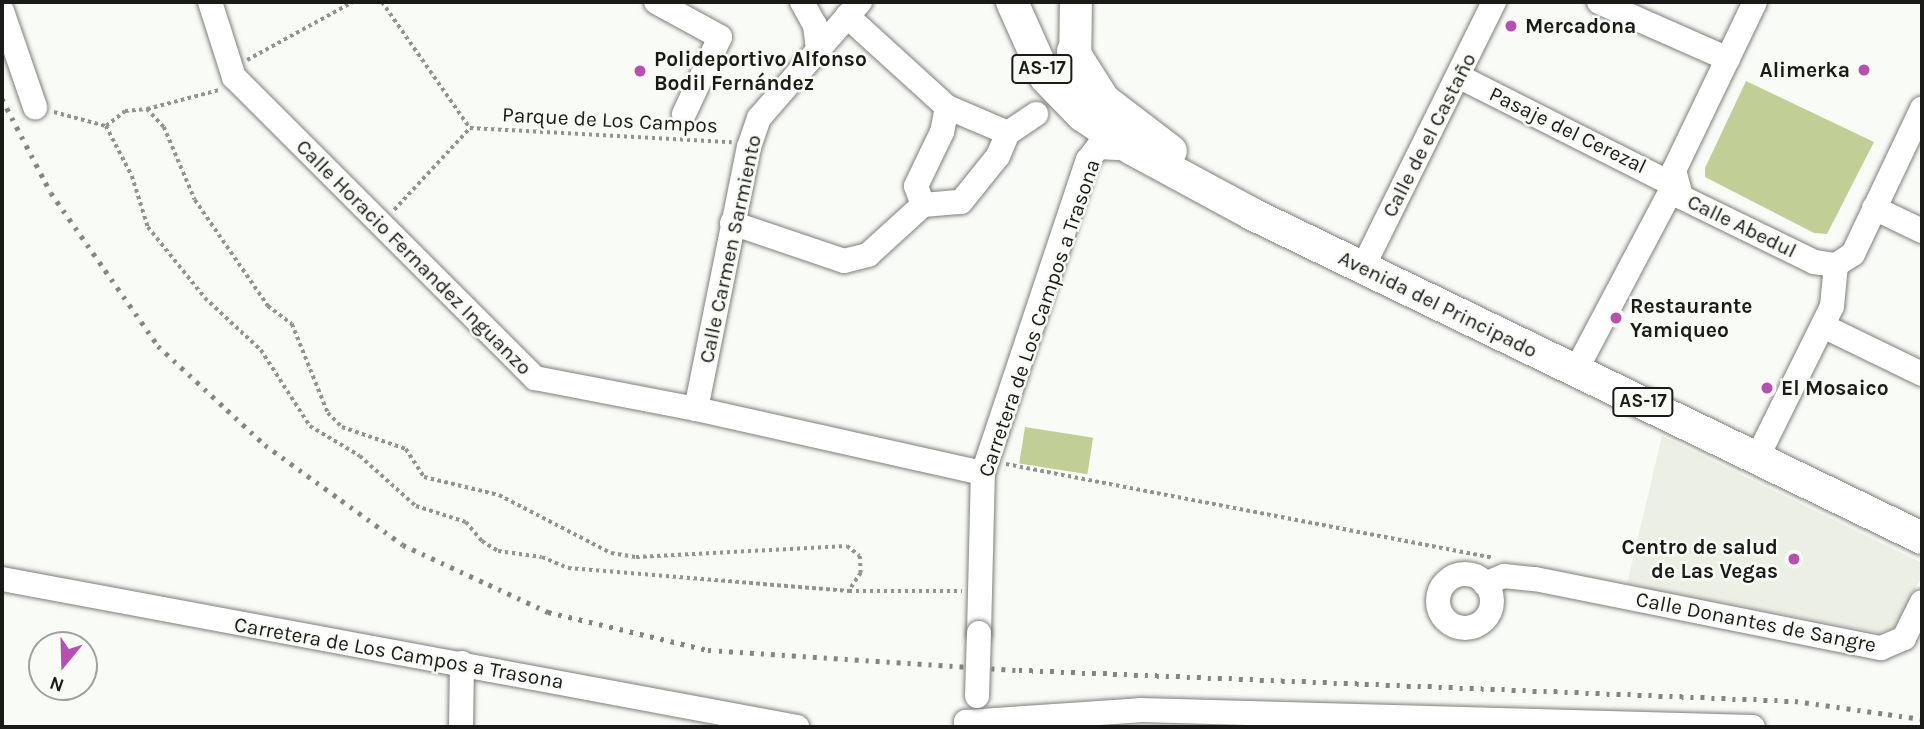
<!DOCTYPE html>
<meta charset="utf-8">
<style>
body{margin:0}
#map{position:relative;width:1924px;height:729px;overflow:hidden;background:#f9fbf6;font-family:Karla,sans-serif}
div>[style]{position:absolute}
.built>*{inset:0;background:#ecefe4}
.green>*{inset:0;background:#c1cf96;transform-origin:0 0}
.path>*{height:3.5px;margin-top:-1.75px;transform-origin:0;background:repeating-linear-gradient(90deg,#939491 0 3.5px,transparent 0 7px)}
.roads{filter:drop-shadow(0 0 2px #7e7f7b) drop-shadow(0 0 2px #7e7f7b)}
.minor>*{height:24px;margin:-12px;padding:0 12px;transform-origin:12px;border-radius:12px;background:#fff}
.minor>.ring{margin:-12px;padding:0;box-sizing:content-box;background:none;border:24px solid #fff;border-radius:50%}
.major>*{height:32px;margin:-16px;padding:0 16px;transform-origin:16px;border-radius:16px;background:#fff}
.rail>*{height:5px;margin-top:-2.5px;transform-origin:0;background:repeating-linear-gradient(90deg,#848582 0 3.5px,transparent 0 10.5px)}
.bridges{filter:drop-shadow(0 0 2px #7e7f7b) drop-shadow(0 0 2px #7e7f7b)}
.minor-bridge>*{height:24px;margin:-12px;padding:0 12px;transform-origin:12px;border-radius:12px;background:#fff}
.dots>*{width:19px;height:19px;translate:-50% -50%;box-sizing:border-box;border:4px solid #f9fbf6;border-radius:50%}
span{translate:-50% -50%;white-space:nowrap;text-align:center;line-height:1.15;-webkit-text-stroke:5px #f9fbf6;paint-order:stroke}
.shield-label span{padding:2px 5px;background:#f9fbf6;border:2px solid;border-radius:5px;-webkit-text-stroke-width:0}
.shield-label{font-size:19px;color:#1a1a19;font-weight:700}
.poi-label{font-size:21px;color:#1a1a19;font-weight:700}
.left{translate:0 -50%;text-align:left}
.right{translate:-100% -50%;text-align:right}
.street-label{font-size:21px;color:#1a1a19}
.frame{position:absolute;inset:0;border:4px solid #1a1a19;pointer-events:none}
.north{position:absolute;left:28px;top:631px;width:70px;height:70px;box-sizing:border-box;background:#f9fbf6;border:2px solid #a0a19e;border-radius:50%;rotate:199deg;font-size:19px;font-weight:700;line-height:28px;text-align:center;color:#1a1a19}
.north::after{content:'';display:block;margin:auto;width:24px;height:32px;background:#b74fb2;clip-path:polygon(50% 0,100% 100%,50% 72%,0 100%)}
</style>
<div id="map">
<div class="built">
<i style="clip-path:polygon(1662px 436px,1922px 563px,1922px 576px,1895px 627px,1880px 633px,1627px 584px)"></i>
</div>
<div class="green">
<i style="clip-path:polygon(1746px 81px,1874px 142px,1827px 234px,1814px 233px,1705px 177px,1705px 168px)"></i>
<i style="left:1025px;top:427px;width:69px;height:37px;rotate:9deg"></i>
</div>
<div class="path">
<i style="left:382px;top:2px;width:154px;rotate:55.1deg"></i>
<i style="left:247px;top:60px;width:121px;rotate:-28.7deg"></i>
<i style="left:147px;top:109px;width:74px;rotate:-14.8deg"></i>
<i style="left:54px;top:112px;width:54px;rotate:15.1deg"></i>
<i style="left:106px;top:126px;width:56px;rotate:62.5deg"></i>
<i style="left:132px;top:176px;width:53px;rotate:72.6deg"></i>
<i style="left:148px;top:227px;width:91px;rotate:51.2deg"></i>
<i style="left:205px;top:298px;width:76px;rotate:42.9deg"></i>
<i style="left:261px;top:350px;width:90px;rotate:57.2deg"></i>
<i style="left:310px;top:426px;width:58px;rotate:31deg"></i>
<i style="left:360px;top:456px;width:75px;rotate:41.8deg"></i>
<i style="left:416px;top:506px;width:52px;rotate:17.7deg"></i>
<i style="left:466px;top:522px;width:25px;rotate:50deg"></i>
<i style="left:482px;top:541px;width:19px;rotate:32deg"></i>
<i style="left:498px;top:551px;width:44px;rotate:7.8deg"></i>
<i style="left:542px;top:557px;width:28px;rotate:23deg"></i>
<i style="left:568px;top:568px;width:282px;rotate:4.7deg"></i>
<i style="left:849px;top:591px;width:113px"></i>
<i style="left:106px;top:126px;width:24px;rotate:-38deg"></i>
<i style="left:125px;top:111px;width:22px;rotate:-5deg"></i>
<i style="left:147px;top:109px;width:25px;rotate:47deg"></i>
<i style="left:164px;top:127px;width:79px;rotate:67deg"></i>
<i style="left:195px;top:200px;width:129px;rotate:55.4deg"></i>
<i style="left:268px;top:306px;width:30px;rotate:37deg"></i>
<i style="left:292px;top:324px;width:96px;rotate:68deg"></i>
<i style="left:328px;top:413px;width:20px;rotate:45deg"></i>
<i style="left:342px;top:427px;width:68px;rotate:19deg"></i>
<i style="left:406px;top:449px;width:33px;rotate:57deg"></i>
<i style="left:424px;top:477px;width:77px;rotate:13.5deg"></i>
<i style="left:499px;top:495px;width:126px;rotate:27.4deg"></i>
<i style="left:611px;top:553px;width:25px;rotate:9deg"></i>
<i style="left:636px;top:557px;width:211px;rotate:-3deg"></i>
<i style="left:847px;top:546px;width:16px;rotate:38deg"></i>
<i style="left:860px;top:556px;width:17px;rotate:87deg"></i>
<i style="left:861px;top:573px;width:22px;rotate:124deg"></i>
<i style="left:394px;top:210px;width:112px;rotate:-47.2deg"></i>
<i style="left:470px;top:128px;width:262px;rotate:3.1deg"></i>
<i style="left:1006px;top:464px;width:497px;rotate:10.9deg"></i>
</div>
<div class="roads">
<div class="minor">
<i style="left:210px;top:2px;width:79px;rotate:72.3deg"></i>
<i style="left:234px;top:77px;width:426px;rotate:45deg"></i>
<i style="left:535px;top:378px;width:164px;rotate:10.9deg"></i>
<i style="left:696px;top:409px;width:294px;rotate:12.6deg"></i>
<i style="left:656px;top:2px;width:73px;rotate:28.7deg"></i>
<i style="left:720px;top:37px;width:85px;rotate:115.1deg"></i>
<i style="left:802px;top:2px;width:26px;rotate:61deg"></i>
<i style="left:815px;top:25px;width:23px;rotate:83deg"></i>
<i style="left:1599px;top:2px;width:141px;rotate:23.8deg"></i>
<i style="left:1755px;top:2px;width:187px;rotate:115.7deg"></i>
<i style="left:1674px;top:170px;width:28px;rotate:75deg"></i>
<i style="left:1681px;top:197px;width:148px;rotate:26deg"></i>
<i style="left:1814px;top:262px;width:22px;rotate:8deg"></i>
<i style="left:1836px;top:265px;width:20px;rotate:-33deg"></i>
<i style="left:1853px;top:254px;width:161px;rotate:-64.6deg"></i>
<i style="left:2px;top:11px;width:102px;rotate:71deg"></i>
<i style="left:847px;top:16px;width:135px;rotate:42.3deg"></i>
<i style="left:947px;top:107px;width:25px;rotate:101deg"></i>
<i style="left:942px;top:132px;width:60px;rotate:115.7deg"></i>
<i style="left:916px;top:186px;width:20px;rotate:70deg"></i>
<i style="left:1460px;top:77px;width:240px;rotate:26.8deg"></i>
<i style="left:1674px;top:185px;width:209px;rotate:117.9deg"></i>
<i style="left:1008px;top:133px;width:34px;rotate:-34deg"></i>
<i style="left:1874px;top:208px;width:53px;rotate:25.6deg"></i>
<i style="left:732px;top:223px;width:118px;rotate:18.7deg"></i>
<i style="left:844px;top:261px;width:25px;rotate:-14deg"></i>
<i style="left:868px;top:255px;width:74px;rotate:-42.3deg"></i>
<i style="left:923px;top:205px;width:38px;rotate:-5deg"></i>
<i style="left:961px;top:202px;width:59px;rotate:-51.2deg"></i>
<i style="left:998px;top:156px;width:25px;rotate:-67deg"></i>
<i style="left:1008px;top:133px;width:66px;rotate:-156.9deg"></i>
<i style="left:1363px;top:267px;width:296px;rotate:-63.7deg"></i>
<i style="left:1823px;top:326px;width:110px;rotate:25.9deg"></i>
<i style="left:696px;top:409px;width:267px;rotate:-78.6deg"></i>
<i style="left:749px;top:147px;width:31px;rotate:-71deg"></i>
<i style="left:759px;top:118px;width:154px;rotate:-49deg"></i>
<i style="left:1757px;top:458px;width:169px;rotate:-63.7deg"></i>
<i style="left:1832px;top:306px;width:41px;rotate:-84.4deg"></i>
<i class="ring" style="left:1438px;top:574px;width:30px;height:30px"></i>
<i style="left:2px;top:579px;width:809px;rotate:10.55deg"></i>
<i style="left:1485px;top:584px;width:21px;rotate:-23deg"></i>
<i style="left:1504px;top:576px;width:31px;rotate:6deg"></i>
<i style="left:1535px;top:579px;width:353px;rotate:11.3deg"></i>
<i style="left:1881px;top:648px;width:25px;rotate:-23deg"></i>
<i style="left:1904px;top:638px;width:40px;rotate:-63.4deg"></i>
<i style="left:979px;top:633px;width:160px;rotate:-88.6deg"></i>
<i style="left:983px;top:473px;width:330px;rotate:-71.5deg"></i>
<i style="left:1088px;top:160px;width:16px;rotate:-52deg"></i>
<i style="left:1098px;top:147px;width:34px;rotate:3deg"></i>
<i style="left:461px;top:727px;width:64px;rotate:-89.1deg"></i>
<i style="left:969px;top:727px;width:6px;rotate:-121deg"></i>
<i style="left:966px;top:722px;width:174px;rotate:-3.9deg"></i>
<i style="left:1140px;top:710px;width:613px;rotate:1.59deg"></i>
</div>
<div class="major">
<i style="left:1012px;top:2px;width:83px;rotate:65.9deg"></i>
<i style="left:1046px;top:78px;width:52px;rotate:45.8deg"></i>
<i style="left:1082px;top:115px;width:60px;rotate:34.2deg"></i>
<i style="left:1132px;top:149px;width:136px;rotate:28.4deg"></i>
<i style="left:1252px;top:214px;width:744px;rotate:25.81deg"></i>
<i style="left:1073px;top:51px;width:58px;rotate:57.7deg"></i>
<i style="left:1104px;top:100px;width:84px;rotate:37.3deg"></i>
<i style="left:1075px;top:70px;width:68px;rotate:-89.2deg"></i>
</div>
</div>
<div class="rail">
<i style="left:2px;top:99px;width:106px;rotate:62.5deg"></i>
<i style="left:51px;top:193px;width:187px;rotate:55deg"></i>
<i style="left:158px;top:346px;width:146px;rotate:42.8deg"></i>
<i style="left:265px;top:445px;width:170px;rotate:35.9deg"></i>
<i style="left:403px;top:545px;width:160px;rotate:24.8deg"></i>
<i style="left:548px;top:612px;width:164px;rotate:13.4deg"></i>
<i style="left:708px;top:650px;width:312px;rotate:3.7deg"></i>
<i style="left:1019px;top:670px;width:777px;rotate:2.29deg"></i>
<i style="left:1795px;top:701px;width:128px;rotate:8.1deg"></i>
</div>
<div class="bridges">
<div class="minor-bridge">
<i style="left:977px;top:696px;width:63px;rotate:-88.2deg"></i>
</div>
</div>
<div class="dots">
<i style="left:1511px;top:26px;background:#b74fb2"></i>
<i style="left:1864px;top:70px;background:#b74fb2"></i>
<i style="left:640px;top:71px;background:#b74fb2"></i>
<i style="left:1616px;top:318px;background:#b74fb2"></i>
<i style="left:1767px;top:388px;background:#b74fb2"></i>
<i style="left:1794px;top:559px;background:#b74fb2"></i>
</div>
<div class="shield-label">
<span style="left:1042px;top:69px">AS-17</span>
<span style="left:1643px;top:402px">AS-17</span>
</div>
<div class="poi-label">
<span class="left" style="left:1525px;top:26px">Mercadona</span>
<span class="left" style="left:654px;top:71px">Polideportivo Alfonso<br>Bodil Fernández</span>
<span class="right" style="left:1850px;top:70px">Alimerka</span>
<span class="left" style="left:1630px;top:318px">Restaurante<br>Yamiqueo</span>
<span class="left" style="left:1781px;top:388px">El Mosaico</span>
<span class="right" style="left:1778px;top:559px">Centro de salud<br>de Las Vegas</span>
</div>
<div class="street-label">
<span style="left:610px;top:120px;rotate:3deg">Parque de Los Campos</span>
<span style="left:1568px;top:130px;rotate:26deg">Pasaje del Cerezal</span>
<span style="left:1429px;top:135px;rotate:-63deg">Calle de el Castaño</span>
<span style="left:1742px;top:226px;rotate:26deg">Calle Abedul</span>
<span style="left:730px;top:249px;rotate:-78deg">Calle Carmen Sarmiento</span>
<span style="left:414px;top:257px;rotate:45deg">Calle Horacio Fernandez Inguanzo</span>
<span style="left:1438px;top:304px;rotate:26deg">Avenida del Principado</span>
<span style="left:1039px;top:318px;rotate:-71deg">Carretera de Los Campos a Trasona</span>
<span style="left:1756px;top:622px;rotate:11deg">Calle Donantes de Sangre</span>
<span style="left:399px;top:653px;rotate:10deg">Carretera de Los Campos a Trasona</span>
</div>
<div class="frame"></div>
<div class="north">N</div>
</div>
